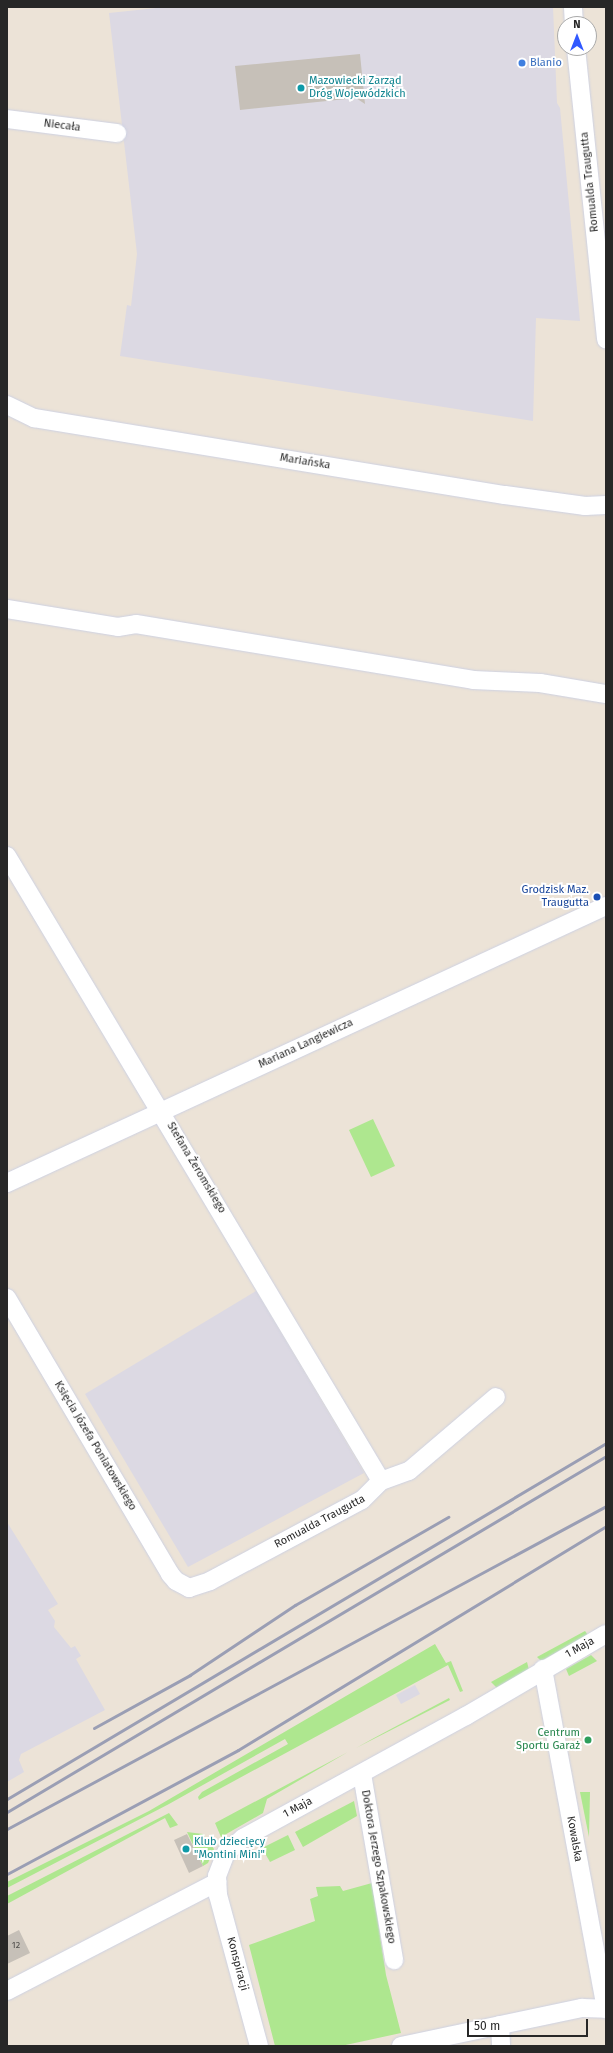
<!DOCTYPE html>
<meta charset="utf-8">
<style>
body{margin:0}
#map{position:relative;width:613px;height:2053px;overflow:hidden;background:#ece3d7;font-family:"Fira Sans",sans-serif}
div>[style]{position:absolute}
.industrial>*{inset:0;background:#dcd9e3}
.green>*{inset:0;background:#aee78f}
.building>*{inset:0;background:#c6c0b8}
.roads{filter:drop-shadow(0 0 1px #cdd1e2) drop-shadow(0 0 1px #cdd1e2)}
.minor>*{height:18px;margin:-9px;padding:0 9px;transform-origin:9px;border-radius:9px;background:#fff}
.rail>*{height:3px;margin:-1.5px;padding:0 1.5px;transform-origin:1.5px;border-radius:1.5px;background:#9a9eb4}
.dots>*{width:11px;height:11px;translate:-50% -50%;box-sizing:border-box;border:2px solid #fff;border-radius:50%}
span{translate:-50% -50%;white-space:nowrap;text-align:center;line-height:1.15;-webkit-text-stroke:4px #fff;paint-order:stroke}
.number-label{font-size:9px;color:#4f4d4b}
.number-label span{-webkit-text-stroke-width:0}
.shop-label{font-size:11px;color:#366cbe}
.left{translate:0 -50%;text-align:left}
.culture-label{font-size:11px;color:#0d838f}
.street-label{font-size:11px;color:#272727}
.transit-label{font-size:11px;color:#164399}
.right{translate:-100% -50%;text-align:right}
.leisure-label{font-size:11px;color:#27864d}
.frame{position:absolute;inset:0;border:8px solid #272727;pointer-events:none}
.north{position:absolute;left:557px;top:16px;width:40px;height:40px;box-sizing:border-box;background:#fff;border:1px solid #a9a9a9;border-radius:50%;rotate:0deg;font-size:11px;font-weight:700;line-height:16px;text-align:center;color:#272727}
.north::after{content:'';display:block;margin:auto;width:14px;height:18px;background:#3159ff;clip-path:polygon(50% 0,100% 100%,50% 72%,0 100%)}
.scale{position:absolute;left:467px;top:2019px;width:121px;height:18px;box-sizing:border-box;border:2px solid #272727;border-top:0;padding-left:5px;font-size:12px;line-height:14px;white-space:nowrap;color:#272727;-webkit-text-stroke:3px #fff;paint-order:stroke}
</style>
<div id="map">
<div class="industrial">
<i style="clip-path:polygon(166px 7px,553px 7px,557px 103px,560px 108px,580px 321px,536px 318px,533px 421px,120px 356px,127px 305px,131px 306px,137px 254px,109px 13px)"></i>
<i style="clip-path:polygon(256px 1291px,364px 1473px,188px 1567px,85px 1394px)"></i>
<i style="clip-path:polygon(7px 1522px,58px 1604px,48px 1610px,55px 1621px,54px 1627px,71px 1648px,75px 1646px,81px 1656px,76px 1659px,105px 1710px,21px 1754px,19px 1760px,24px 1772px,7px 1782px)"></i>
<i style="clip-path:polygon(415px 1685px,420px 1694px,401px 1704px,396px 1695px)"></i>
</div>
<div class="green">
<i style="clip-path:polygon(373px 1119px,395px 1166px,371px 1177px,349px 1130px)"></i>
<i style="clip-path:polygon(585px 1631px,588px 1635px,541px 1661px,537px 1657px)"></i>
<i style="clip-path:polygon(435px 1644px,446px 1663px,451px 1661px,463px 1691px,460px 1692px,448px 1665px,199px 1800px,198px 1797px,202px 1792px,288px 1744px,285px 1739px,169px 1804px,7px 1888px,7px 1882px,149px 1811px)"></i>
<i style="clip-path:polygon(591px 1655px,597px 1661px,569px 1676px,566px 1669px)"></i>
<i style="clip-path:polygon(527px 1662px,529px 1670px,497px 1688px,491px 1682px)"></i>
<i style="clip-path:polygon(449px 1698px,450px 1700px,356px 1748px,374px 1738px)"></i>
<i style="clip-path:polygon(348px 1752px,267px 1799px,263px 1813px,221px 1837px,215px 1823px)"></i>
<i style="clip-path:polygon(580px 1792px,590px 1792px,589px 1837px)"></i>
<i style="clip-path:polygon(354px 1801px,357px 1816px,303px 1847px,295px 1832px)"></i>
<i style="clip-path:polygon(169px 1813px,178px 1825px,170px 1828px,165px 1818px,7px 1904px,7px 1896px)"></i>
<i style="clip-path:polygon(187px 1832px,203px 1834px,214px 1849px,208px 1863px,203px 1866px)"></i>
<i style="clip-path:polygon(288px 1835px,295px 1850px,270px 1862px,262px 1848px)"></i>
<i style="clip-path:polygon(372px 1883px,386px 1975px,401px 2033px,341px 2046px,275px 2046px,249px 1945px,315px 1921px,310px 1899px,318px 1896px,316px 1887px,340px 1886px,343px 1891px)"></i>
</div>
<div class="building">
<i style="clip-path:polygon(360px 54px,365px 104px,356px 98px,240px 110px,235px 66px)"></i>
<i style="clip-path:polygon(187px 1834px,203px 1866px,189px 1873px,174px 1840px)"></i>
<i style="clip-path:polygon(19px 1930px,30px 1953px,7px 1964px,7px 1936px)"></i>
</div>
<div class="roads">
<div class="minor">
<i style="left:573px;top:7px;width:17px;rotate:87deg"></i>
<i style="left:576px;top:48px;width:293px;rotate:84.1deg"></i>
<i style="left:7px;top:119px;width:111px;rotate:7.3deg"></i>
<i style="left:7px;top:405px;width:30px;rotate:26deg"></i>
<i style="left:34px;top:418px;width:477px;rotate:9.3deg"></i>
<i style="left:505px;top:495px;width:81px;rotate:7.8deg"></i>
<i style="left:585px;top:506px;width:21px;rotate:-3deg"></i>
<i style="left:7px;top:609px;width:112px;rotate:9.2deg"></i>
<i style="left:118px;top:627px;width:18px;rotate:-9deg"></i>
<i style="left:136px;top:624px;width:342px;rotate:9.4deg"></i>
<i style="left:473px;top:680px;width:67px;rotate:2.6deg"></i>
<i style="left:540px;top:683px;width:67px;rotate:9.5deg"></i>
<i style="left:7px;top:856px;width:728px;rotate:59.1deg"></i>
<i style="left:7px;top:1183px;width:660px;rotate:-24.82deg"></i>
<i style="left:7px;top:1298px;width:321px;rotate:59.4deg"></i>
<i style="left:170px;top:1574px;width:9px;rotate:49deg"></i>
<i style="left:176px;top:1581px;width:15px;rotate:28deg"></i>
<i style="left:189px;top:1588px;width:22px;rotate:-18deg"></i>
<i style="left:210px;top:1581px;width:172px;rotate:-28.1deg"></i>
<i style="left:362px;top:1500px;width:27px;rotate:-45deg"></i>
<i style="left:381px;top:1481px;width:30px;rotate:-20deg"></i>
<i style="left:409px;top:1471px;width:114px;rotate:-40.4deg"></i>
<i style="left:543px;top:1669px;width:346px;rotate:79.5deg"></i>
<i style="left:362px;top:1774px;width:189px;rotate:80.2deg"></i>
<i style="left:7px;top:1991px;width:237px;rotate:-27.4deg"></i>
<i style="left:500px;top:2025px;width:21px;rotate:87deg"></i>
<i style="left:259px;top:2046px;width:156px;rotate:-105.2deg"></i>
<i style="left:218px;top:1895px;width:19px;rotate:-93deg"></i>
<i style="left:217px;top:1876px;width:25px;rotate:-69deg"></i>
<i style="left:226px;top:1853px;width:23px;rotate:-41deg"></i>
<i style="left:243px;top:1838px;width:254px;rotate:-28.7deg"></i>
<i style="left:466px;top:1716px;width:162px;rotate:-30.4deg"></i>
<i style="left:401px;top:2046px;width:185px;rotate:-11.9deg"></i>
<i style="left:582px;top:2008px;width:24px;rotate:2deg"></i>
</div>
</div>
<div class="rail">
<i style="left:94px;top:1728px;width:110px;rotate:-28.9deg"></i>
<i style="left:190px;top:1675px;width:126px;rotate:-33.7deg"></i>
<i style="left:295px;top:1605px;width:177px;rotate:-29.9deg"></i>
<i style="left:7px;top:1799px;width:697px;rotate:-30.72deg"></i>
<i style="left:7px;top:1812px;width:697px;rotate:-30.72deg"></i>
<i style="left:7px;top:1829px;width:681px;rotate:-28.33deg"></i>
<i style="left:7px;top:1874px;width:262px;rotate:-28.2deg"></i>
<i style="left:238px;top:1750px;width:431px;rotate:-31.3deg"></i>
</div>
<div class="dots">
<i style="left:522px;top:63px;background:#3f7fe0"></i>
<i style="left:301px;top:88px;background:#0f9aa8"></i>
<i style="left:597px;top:897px;background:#1a4fb4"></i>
<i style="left:588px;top:1740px;background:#2e9e5b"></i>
<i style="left:186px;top:1849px;background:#0f9aa8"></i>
</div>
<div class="number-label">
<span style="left:16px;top:1945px">12</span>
</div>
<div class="shop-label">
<span class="left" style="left:530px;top:63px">Blanio</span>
</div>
<div class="culture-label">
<span class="left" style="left:309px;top:88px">Mazowiecki Zarząd<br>Dróg Wojewódzkich</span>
<span class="left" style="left:194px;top:1849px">Klub dziecięcy<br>"Montini Mini"</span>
</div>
<div class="street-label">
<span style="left:62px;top:126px;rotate:7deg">Niecała</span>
<span style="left:590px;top:182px;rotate:-96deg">Romualda Traugutta</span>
<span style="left:305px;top:462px;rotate:9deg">Mariańska</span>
<span style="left:306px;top:1044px;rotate:-25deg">Mariana Langiewicza</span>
<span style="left:196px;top:1168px;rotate:59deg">Stefana Żeromskiego</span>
<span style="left:95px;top:1446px;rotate:59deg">Księcia Józefa Poniatowskiego</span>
<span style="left:320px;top:1522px;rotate:-28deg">Romualda Traugutta</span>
<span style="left:580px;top:1648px;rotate:-29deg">1 Maja</span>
<span style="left:298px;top:1808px;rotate:-28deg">1 Maja</span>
<span style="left:574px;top:1839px;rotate:80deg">Kowalska</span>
<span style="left:378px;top:1867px;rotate:80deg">Doktora Jerzego Szpakowskiego</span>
<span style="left:237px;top:1964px;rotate:75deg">Konspiracji</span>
</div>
<div class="transit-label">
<span class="right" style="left:589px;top:897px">Grodzisk Maz.<br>Traugutta</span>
</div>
<div class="leisure-label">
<span class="right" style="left:580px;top:1740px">Centrum<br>Sportu Garaż</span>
</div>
<div class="frame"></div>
<div class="north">N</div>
<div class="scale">50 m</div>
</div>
